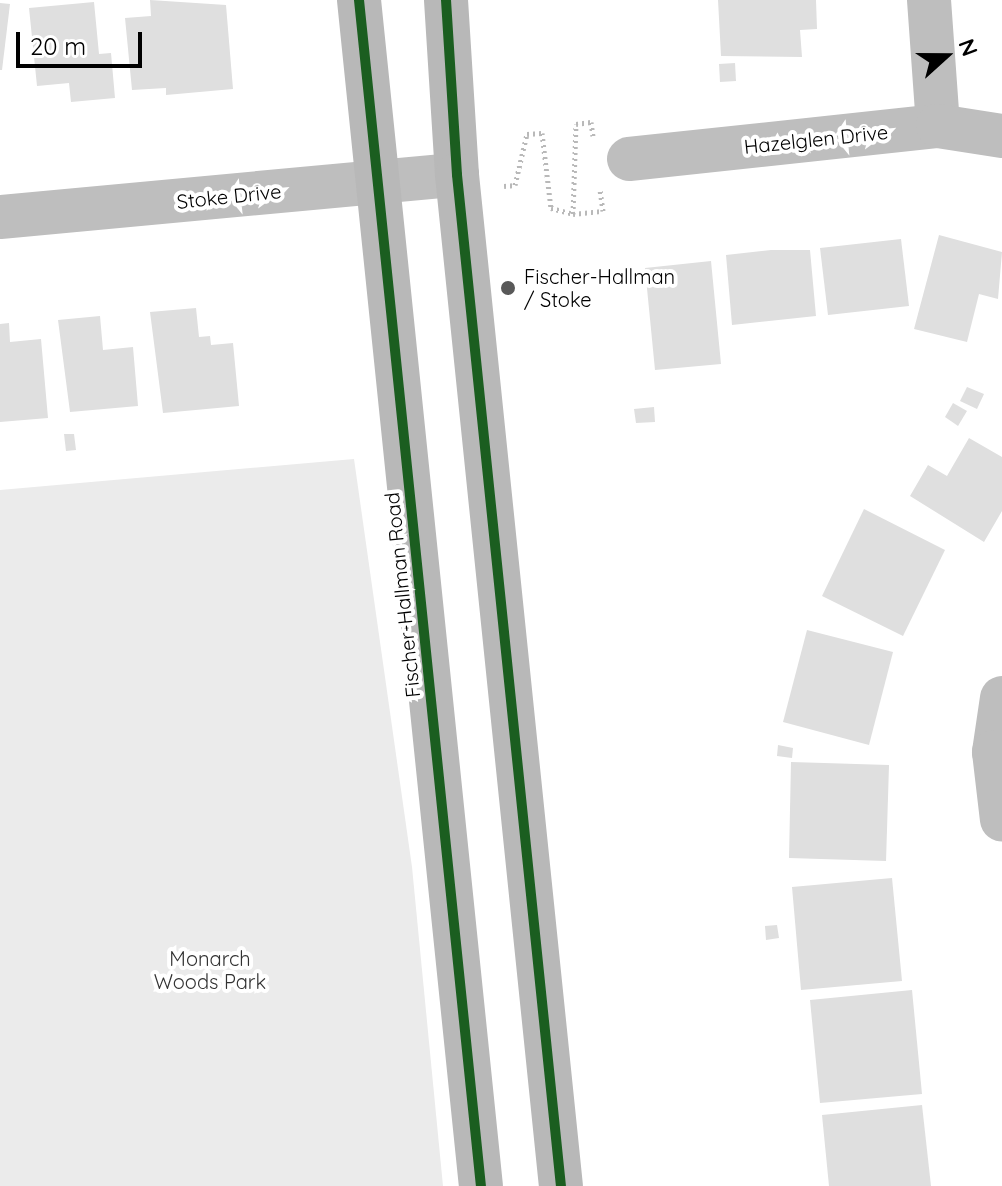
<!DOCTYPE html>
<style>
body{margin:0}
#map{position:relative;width:1002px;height:1186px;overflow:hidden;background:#fff;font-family:Quicksand,sans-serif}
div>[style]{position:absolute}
.green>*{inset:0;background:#ebebeb}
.building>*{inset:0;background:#dfdfdf}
.path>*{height:5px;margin-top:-2.5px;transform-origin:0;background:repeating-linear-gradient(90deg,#b9b9b9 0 2px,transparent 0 6px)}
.minor>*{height:44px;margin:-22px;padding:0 22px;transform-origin:22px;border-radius:22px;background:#bebebe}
.secondary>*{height:44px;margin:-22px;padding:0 22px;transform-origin:22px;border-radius:22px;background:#b8b8b8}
.cycleway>*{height:10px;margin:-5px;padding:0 5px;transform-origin:5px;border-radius:5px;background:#1b5e20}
.dots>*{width:22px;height:22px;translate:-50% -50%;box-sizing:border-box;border:4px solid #fff;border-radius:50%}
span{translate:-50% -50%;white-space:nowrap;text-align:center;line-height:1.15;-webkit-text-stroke:8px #fff;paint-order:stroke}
.street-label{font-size:20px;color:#000}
.poi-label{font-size:20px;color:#000}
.left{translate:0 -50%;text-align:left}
.park-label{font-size:20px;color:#323232}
.north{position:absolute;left:906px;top:16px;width:80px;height:80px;-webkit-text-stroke:6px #fff;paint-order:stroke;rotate:69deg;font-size:22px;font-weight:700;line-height:32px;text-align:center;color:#000}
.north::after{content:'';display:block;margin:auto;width:28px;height:36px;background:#000;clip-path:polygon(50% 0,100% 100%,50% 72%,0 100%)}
.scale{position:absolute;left:16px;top:32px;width:126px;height:36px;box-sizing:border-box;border:4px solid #000;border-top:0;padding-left:10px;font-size:24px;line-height:28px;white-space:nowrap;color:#000;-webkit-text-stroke:6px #fff;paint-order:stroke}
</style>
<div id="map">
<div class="green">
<i style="clip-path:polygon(354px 459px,412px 867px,443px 1186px,0 1186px,0 490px)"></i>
</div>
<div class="building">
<i style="clip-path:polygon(150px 0,226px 5px,233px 89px,166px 95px,166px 88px,132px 90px,125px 18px,151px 16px)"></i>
<i style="clip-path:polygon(718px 0,816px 0,817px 29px,800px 30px,802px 57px,721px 56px)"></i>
<i style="clip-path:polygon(94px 2px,99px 54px,111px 53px,115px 98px,71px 102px,69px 83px,37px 86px,29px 8px)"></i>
<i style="clip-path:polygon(0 3px,10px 4px,2px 70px,0 70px)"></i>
<i style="clip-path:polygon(735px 63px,736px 81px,720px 82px,719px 64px)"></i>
<i style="clip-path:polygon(939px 235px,1002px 252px,998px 299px,979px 294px,967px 342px,914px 329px)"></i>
<i style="clip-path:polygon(901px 239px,909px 306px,828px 315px,820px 248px)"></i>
<i style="clip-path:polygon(771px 250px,810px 250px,816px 316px,732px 325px,726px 255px)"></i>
<i style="clip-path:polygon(711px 261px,721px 364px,655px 370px,645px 268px)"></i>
<i style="clip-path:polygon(196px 308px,199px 337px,210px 336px,211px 345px,233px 343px,239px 406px,163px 413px,150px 312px)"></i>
<i style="clip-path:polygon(100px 316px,103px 350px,133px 347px,138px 406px,70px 412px,58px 320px)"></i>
<i style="clip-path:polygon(9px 323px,10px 342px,41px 339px,48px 418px,0 422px,0 324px)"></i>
<i style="clip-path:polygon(967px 387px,984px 394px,977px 409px,960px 401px)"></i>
<i style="clip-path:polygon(953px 403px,967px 411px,958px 426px,945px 417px)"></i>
<i style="clip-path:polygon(654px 407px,655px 422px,636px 423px,634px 409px)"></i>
<i style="clip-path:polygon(64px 434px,74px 434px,76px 450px,66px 451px)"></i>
<i style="clip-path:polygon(969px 438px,1002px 457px,1002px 511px,984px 542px,910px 496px,928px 465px,947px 476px)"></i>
<i style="clip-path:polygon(864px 509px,945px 550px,903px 636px,822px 596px)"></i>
<i style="clip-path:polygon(807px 630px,893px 652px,869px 745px,783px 722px)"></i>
<i style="clip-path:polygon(778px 745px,793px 748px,792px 758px,777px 756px)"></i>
<i style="clip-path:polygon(791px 762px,889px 765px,886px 861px,789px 858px)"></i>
<i style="clip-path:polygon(892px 878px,902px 981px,801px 990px,792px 887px)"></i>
<i style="clip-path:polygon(777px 925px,779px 938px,766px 940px,765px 926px)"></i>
<i style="clip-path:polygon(912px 990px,922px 1094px,820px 1103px,810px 1000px)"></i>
<i style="clip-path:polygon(922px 1105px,931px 1186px,829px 1186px,822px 1115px)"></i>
</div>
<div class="path">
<i style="left:504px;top:186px;width:11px;rotate:-5deg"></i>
<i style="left:515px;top:185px;width:52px;rotate:-76.8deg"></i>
<i style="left:527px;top:134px;width:15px;rotate:-4deg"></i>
<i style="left:542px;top:133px;width:76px;rotate:83.2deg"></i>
<i style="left:551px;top:208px;width:23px;rotate:15deg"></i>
<i style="left:573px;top:214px;width:30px;rotate:-6deg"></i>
<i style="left:603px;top:211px;width:21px;rotate:-98deg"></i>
<i style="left:573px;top:214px;width:90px;rotate:-88.1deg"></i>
<i style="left:576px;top:124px;width:15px;rotate:-8deg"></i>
<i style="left:591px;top:122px;width:14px;rotate:82deg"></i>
</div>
<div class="minor">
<i style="left:929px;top:0;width:126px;rotate:85.9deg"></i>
<i style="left:629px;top:159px;width:311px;rotate:-6.1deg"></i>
<i style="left:938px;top:126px;width:65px;rotate:8.9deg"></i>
<i style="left:0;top:217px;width:459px;rotate:-5.3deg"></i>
<i style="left:1002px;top:698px;width:55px;rotate:98.4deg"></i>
<i style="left:994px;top:752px;width:68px;rotate:83.3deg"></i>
</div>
<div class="secondary">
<i style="left:359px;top:0;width:1192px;rotate:84.13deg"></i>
<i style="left:446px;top:0;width:175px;rotate:86.4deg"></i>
<i style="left:457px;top:175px;width:1016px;rotate:84.13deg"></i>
</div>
<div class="cycleway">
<i style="left:359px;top:0;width:1192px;rotate:84.13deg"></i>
<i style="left:446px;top:0;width:175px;rotate:86.4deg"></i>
<i style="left:457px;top:175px;width:1016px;rotate:84.13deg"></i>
</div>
<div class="dots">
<i style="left:508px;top:288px;background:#595959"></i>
</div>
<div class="street-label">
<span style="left:816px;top:139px;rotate:-6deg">Hazelglen Drive</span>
<span style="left:229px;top:196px;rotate:-6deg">Stoke Drive</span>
<span style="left:402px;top:595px;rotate:-96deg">Fischer-Hallman Road</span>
</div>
<div class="poi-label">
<span class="left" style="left:524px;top:288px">Fischer-Hallman<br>/ Stoke</span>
</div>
<div class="park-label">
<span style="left:210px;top:970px">Monarch<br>Woods Park</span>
</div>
<div class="north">N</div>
<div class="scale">20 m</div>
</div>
